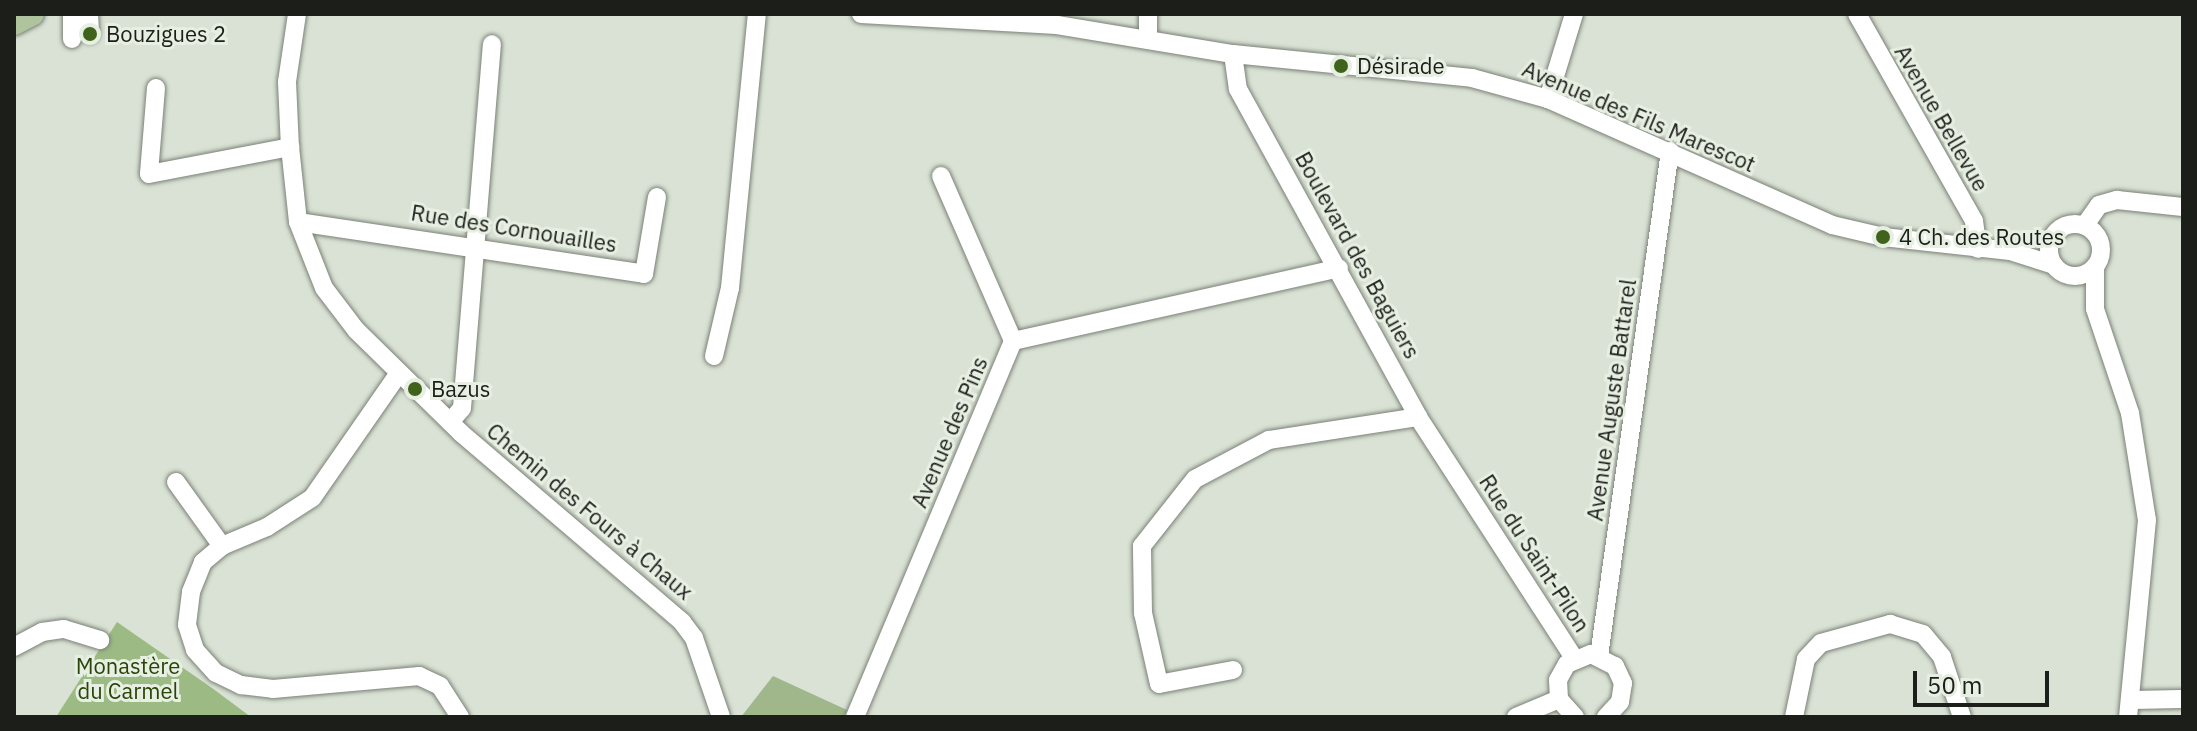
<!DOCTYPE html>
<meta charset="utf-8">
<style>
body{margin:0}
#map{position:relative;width:2197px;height:731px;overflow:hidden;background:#dae2d5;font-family:"IBM Plex Sans",sans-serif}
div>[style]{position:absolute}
.green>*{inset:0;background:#9fb78b}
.forest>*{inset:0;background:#9cbb84}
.roads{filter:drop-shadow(0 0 2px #7a8176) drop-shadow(0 0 2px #7a8176)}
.minor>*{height:18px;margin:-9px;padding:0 9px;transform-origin:9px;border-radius:9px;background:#fff}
.minor>.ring{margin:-9px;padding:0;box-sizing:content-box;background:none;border:18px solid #fff;border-radius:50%}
.major>*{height:24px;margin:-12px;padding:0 12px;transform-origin:12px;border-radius:12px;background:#afc49c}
.dots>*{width:22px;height:22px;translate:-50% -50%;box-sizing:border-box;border:4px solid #e7efe2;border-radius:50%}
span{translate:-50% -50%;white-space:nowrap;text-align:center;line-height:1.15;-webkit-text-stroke:6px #e7efe2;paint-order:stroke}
.poi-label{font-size:22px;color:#1c1e1a}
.left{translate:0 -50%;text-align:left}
.street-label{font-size:22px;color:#1c1e1a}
.park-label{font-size:22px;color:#2a450a}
.frame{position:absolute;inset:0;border:16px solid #1c1e1a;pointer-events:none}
.scale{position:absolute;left:1913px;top:671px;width:136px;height:36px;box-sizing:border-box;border:4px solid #1c1e1a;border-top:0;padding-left:10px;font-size:24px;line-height:28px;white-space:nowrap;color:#1c1e1a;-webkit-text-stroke:6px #e7efe2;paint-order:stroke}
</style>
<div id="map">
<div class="green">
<i style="clip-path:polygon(773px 676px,847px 710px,844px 717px,741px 717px)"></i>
</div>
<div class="forest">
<i style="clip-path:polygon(117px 622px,212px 688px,251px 717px,56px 717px)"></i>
</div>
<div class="roads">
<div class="minor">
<i style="left:72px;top:14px;width:25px;rotate:90deg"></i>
<i style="left:89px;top:14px;width:20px;rotate:87deg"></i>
<i style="left:297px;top:14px;width:69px;rotate:98.4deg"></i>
<i style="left:287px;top:82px;width:65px;rotate:87.4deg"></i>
<i style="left:290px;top:147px;width:75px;rotate:83.9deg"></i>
<i style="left:298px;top:222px;width:71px;rotate:68.5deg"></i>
<i style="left:324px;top:288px;width:53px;rotate:52.7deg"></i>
<i style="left:356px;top:330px;width:147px;rotate:44.4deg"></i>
<i style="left:461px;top:433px;width:291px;rotate:40.5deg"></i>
<i style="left:682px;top:622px;width:20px;rotate:53deg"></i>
<i style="left:694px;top:638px;width:83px;rotate:71.1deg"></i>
<i style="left:861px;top:14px;width:196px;rotate:3.2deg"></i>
<i style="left:1057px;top:25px;width:178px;rotate:9.4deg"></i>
<i style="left:1233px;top:54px;width:240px;rotate:5.7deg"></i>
<i style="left:1472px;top:78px;width:79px;rotate:15.4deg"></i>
<i style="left:1548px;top:99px;width:311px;rotate:23.9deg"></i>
<i style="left:1832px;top:225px;width:52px;rotate:13.2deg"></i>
<i style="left:1883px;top:237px;width:128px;rotate:6.3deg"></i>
<i style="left:2010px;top:251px;width:46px;rotate:17.7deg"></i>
<i style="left:1857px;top:14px;width:238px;rotate:60.5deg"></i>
<i style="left:1974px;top:221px;width:28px;rotate:82deg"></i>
<i style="left:1148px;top:38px;width:24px;rotate:-90deg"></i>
<i style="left:1233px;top:54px;width:35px;rotate:82deg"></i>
<i style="left:1238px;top:89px;width:374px;rotate:61.2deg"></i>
<i style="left:1418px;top:417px;width:287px;rotate:57.1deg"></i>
<i style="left:156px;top:88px;width:86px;rotate:94.7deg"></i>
<i style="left:149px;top:174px;width:144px;rotate:-10.8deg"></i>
<i style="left:1548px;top:99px;width:89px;rotate:-73deg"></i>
<i style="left:941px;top:176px;width:180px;rotate:66.4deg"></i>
<i style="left:298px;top:222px;width:350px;rotate:8.5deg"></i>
<i style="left:644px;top:274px;width:78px;rotate:-80.4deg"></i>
<i class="ring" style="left:2049px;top:224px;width:34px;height:34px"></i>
<i style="left:2085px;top:225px;width:24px;rotate:-55deg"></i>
<i style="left:2099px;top:205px;width:19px;rotate:-16deg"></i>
<i style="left:2117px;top:200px;width:66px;rotate:6.1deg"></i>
<i style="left:2095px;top:267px;width:42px;rotate:90deg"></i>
<i style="left:2095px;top:309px;width:110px;rotate:71.4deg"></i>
<i style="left:2130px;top:413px;width:108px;rotate:81deg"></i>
<i style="left:2147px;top:520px;width:198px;rotate:95.5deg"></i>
<i style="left:1013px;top:341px;width:334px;rotate:-12.6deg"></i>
<i style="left:714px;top:356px;width:70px;rotate:-76.8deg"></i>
<i style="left:730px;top:288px;width:275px;rotate:-84.4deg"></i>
<i style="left:399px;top:373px;width:152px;rotate:124.8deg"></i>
<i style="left:312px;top:498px;width:54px;rotate:147.2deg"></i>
<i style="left:267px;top:527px;width:49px;rotate:157.1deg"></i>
<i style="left:222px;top:546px;width:25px;rotate:140deg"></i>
<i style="left:203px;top:562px;width:32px;rotate:112deg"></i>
<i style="left:191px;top:592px;width:33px;rotate:97deg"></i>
<i style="left:187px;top:625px;width:26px;rotate:72deg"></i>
<i style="left:195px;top:650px;width:31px;rotate:48deg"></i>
<i style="left:216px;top:673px;width:28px;rotate:26deg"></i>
<i style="left:241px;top:685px;width:32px;rotate:7deg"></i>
<i style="left:273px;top:689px;width:147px;rotate:-5.1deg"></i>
<i style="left:419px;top:676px;width:23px;rotate:25deg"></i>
<i style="left:440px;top:686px;width:37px;rotate:57deg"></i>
<i style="left:450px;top:422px;width:18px;rotate:-49deg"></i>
<i style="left:462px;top:408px;width:365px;rotate:-85.3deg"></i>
<i style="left:176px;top:482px;width:79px;rotate:54.3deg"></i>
<i style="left:14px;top:647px;width:32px;rotate:-28deg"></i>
<i style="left:42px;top:632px;width:22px;rotate:-8deg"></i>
<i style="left:64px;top:629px;width:38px;rotate:17deg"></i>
<i style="left:1599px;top:656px;width:510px;rotate:-82deg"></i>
<i style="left:1233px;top:670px;width:75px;rotate:169.3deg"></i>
<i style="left:1159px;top:684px;width:73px;rotate:-102.7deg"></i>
<i style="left:1143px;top:613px;width:67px;rotate:-90.9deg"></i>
<i style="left:1142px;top:546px;width:85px;rotate:-51.7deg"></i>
<i style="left:1195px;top:479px;width:84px;rotate:-27.8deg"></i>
<i style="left:1269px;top:440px;width:151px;rotate:-8.8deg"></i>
<i style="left:2130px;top:700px;width:53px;rotate:-1.1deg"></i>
<i style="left:855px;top:717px;width:408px;rotate:-67.2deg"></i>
<i style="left:1516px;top:717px;width:47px;rotate:-22.7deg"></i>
<i style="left:1575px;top:717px;width:24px;rotate:-132deg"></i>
<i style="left:1559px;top:699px;width:19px;rotate:-93deg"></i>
<i style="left:1558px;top:680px;width:18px;rotate:-61deg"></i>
<i style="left:1567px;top:664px;width:26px;rotate:-23deg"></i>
<i style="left:1591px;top:654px;width:27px;rotate:27deg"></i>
<i style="left:1615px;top:666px;width:19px;rotate:65deg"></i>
<i style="left:1623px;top:683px;width:19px;rotate:99deg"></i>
<i style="left:1620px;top:702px;width:21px;rotate:133deg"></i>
<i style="left:1794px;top:717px;width:59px;rotate:-78.3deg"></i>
<i style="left:1806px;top:659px;width:22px;rotate:-47deg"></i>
<i style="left:1821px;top:643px;width:72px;rotate:-15.4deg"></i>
<i style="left:1890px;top:624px;width:34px;rotate:17deg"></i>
<i style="left:1923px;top:634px;width:30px;rotate:50deg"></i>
<i style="left:1942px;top:657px;width:63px;rotate:71.6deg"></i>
</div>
<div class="major">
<i style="left:14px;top:23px;width:20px;rotate:-27deg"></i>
</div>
</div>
<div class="dots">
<i style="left:90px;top:34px;background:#40631b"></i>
<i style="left:1341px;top:66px;background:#40631b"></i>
<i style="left:1883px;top:237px;background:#40631b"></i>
<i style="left:415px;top:389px;background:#40631b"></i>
</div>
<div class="poi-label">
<span class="left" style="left:106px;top:34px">Bouzigues 2</span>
<span class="left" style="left:1357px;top:66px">Désirade</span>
<span class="left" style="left:1899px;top:237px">4 Ch. des Routes</span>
<span class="left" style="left:431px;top:389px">Bazus</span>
</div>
<div class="street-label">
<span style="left:1639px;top:116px;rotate:23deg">Avenue des Fils Marescot</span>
<span style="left:1942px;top:118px;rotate:60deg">Avenue Bellevue</span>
<span style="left:514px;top:228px;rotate:9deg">Rue des Cornouailles</span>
<span style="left:1358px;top:255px;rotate:61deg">Boulevard des Baguiers</span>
<span style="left:1611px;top:400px;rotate:-82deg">Avenue Auguste Battarel</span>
<span style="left:949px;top:432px;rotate:-67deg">Avenue des Pins</span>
<span style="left:590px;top:511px;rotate:40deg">Chemin des Fours à Chaux</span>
<span style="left:1535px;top:553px;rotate:57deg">Rue du Saint-Pilon</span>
</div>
<div class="park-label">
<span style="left:128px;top:678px">Monastère<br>du Carmel</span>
</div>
<div class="frame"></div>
<div class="scale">50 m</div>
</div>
